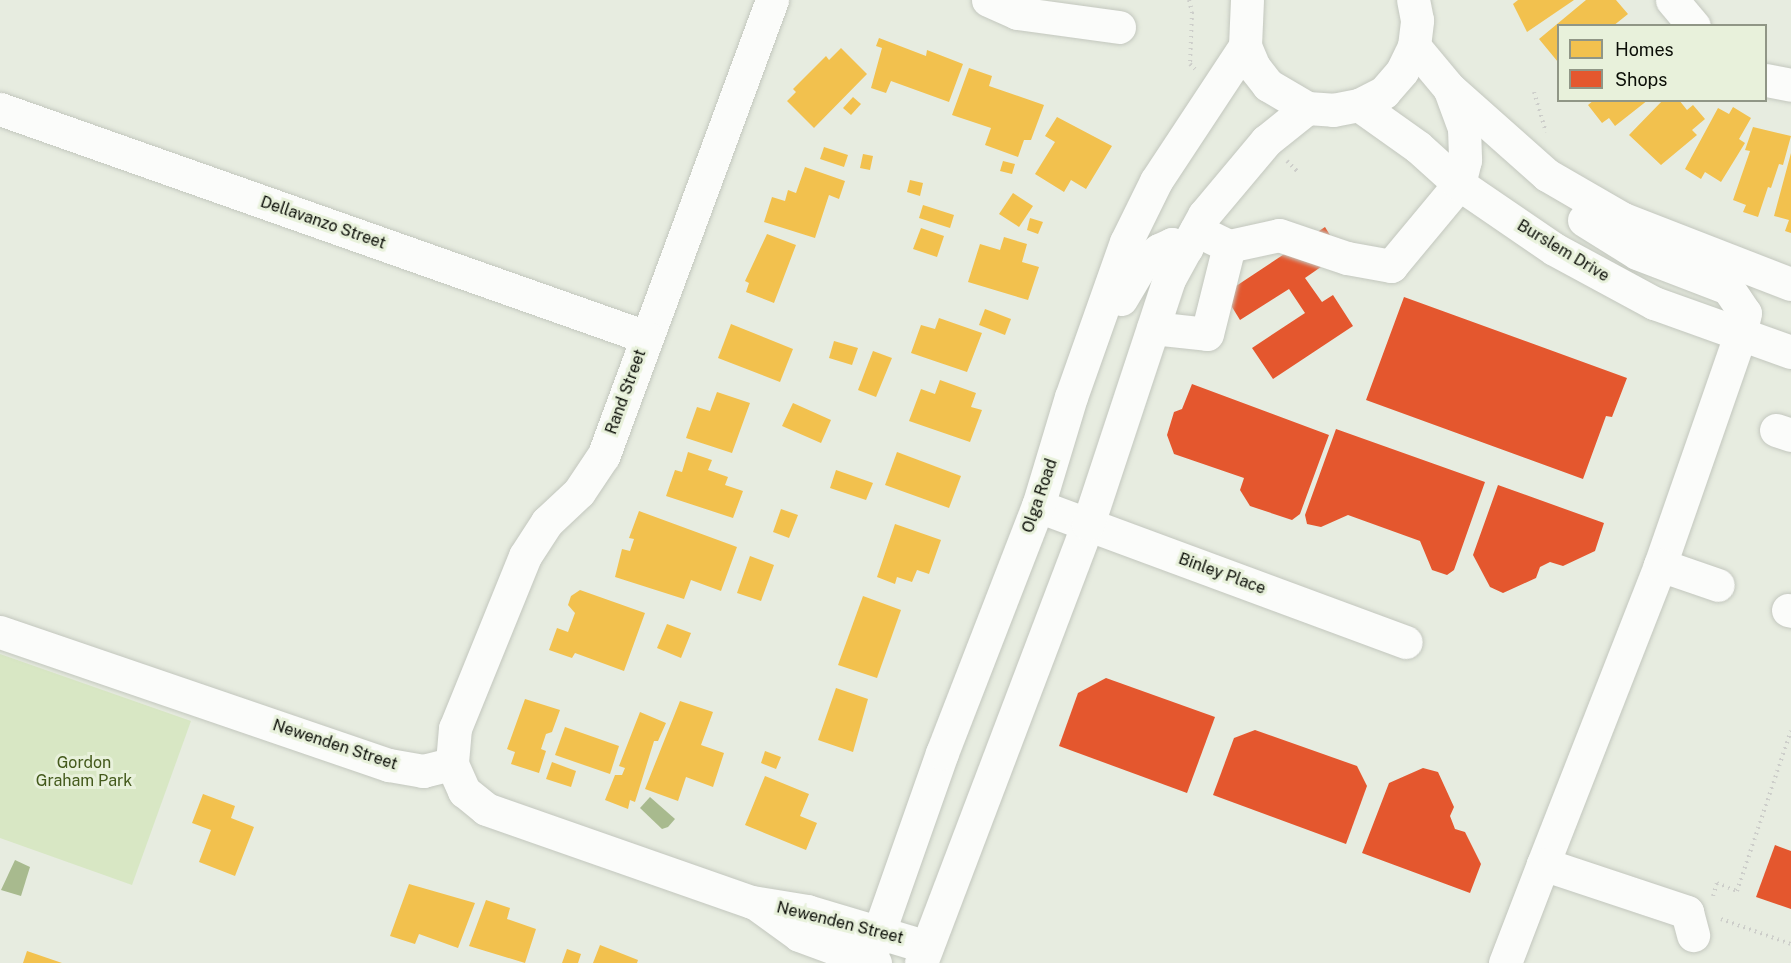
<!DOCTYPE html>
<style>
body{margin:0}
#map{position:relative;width:1791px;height:963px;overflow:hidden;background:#e7ece0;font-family:"Public Sans",sans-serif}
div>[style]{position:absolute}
.green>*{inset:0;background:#d8e7c4}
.water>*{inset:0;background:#a8ba8e}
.homes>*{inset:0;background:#f2c14e}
.shops>*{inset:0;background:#e4572e}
.path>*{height:4px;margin-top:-2px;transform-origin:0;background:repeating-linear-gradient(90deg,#cdceca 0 1.5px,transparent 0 6px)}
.roads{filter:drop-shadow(0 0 2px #c3c7be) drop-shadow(0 0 2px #c3c7be)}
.minor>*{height:33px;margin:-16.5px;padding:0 16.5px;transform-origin:16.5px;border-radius:16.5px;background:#fbfcfa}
.major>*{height:33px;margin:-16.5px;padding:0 16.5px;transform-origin:16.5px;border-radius:16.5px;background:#fbfcfa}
span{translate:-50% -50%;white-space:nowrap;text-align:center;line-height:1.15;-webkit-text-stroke:6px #e8f1db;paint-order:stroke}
.street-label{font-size:16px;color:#0b0e07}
.park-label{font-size:16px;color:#445a1c}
.legend{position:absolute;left:1557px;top:24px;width:210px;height:78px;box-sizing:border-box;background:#e8f1db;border:2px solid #909686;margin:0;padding:8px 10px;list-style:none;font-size:18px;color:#0b0e07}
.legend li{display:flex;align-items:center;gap:12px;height:30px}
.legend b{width:30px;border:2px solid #909686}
</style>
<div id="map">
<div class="green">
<i style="clip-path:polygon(0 654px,191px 721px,132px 885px,0 838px)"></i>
</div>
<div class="water">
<i style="clip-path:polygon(650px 797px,675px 819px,668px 827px,662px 829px,640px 808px)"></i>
<i style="clip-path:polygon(15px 860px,30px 867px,21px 896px,1px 890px)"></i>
</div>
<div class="homes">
<i style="clip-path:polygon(1518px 0,1574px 0,1527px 32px,1513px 4px)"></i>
<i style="clip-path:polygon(1586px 0,1616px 0,1628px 14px,1613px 26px,1558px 26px,1558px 62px,1539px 39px)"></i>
<i style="clip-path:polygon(879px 38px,926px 56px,927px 50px,963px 64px,949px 102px,891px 81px,886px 93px,871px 88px,882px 48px,876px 46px)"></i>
<i style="clip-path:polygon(841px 48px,867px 74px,814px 128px,787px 101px,796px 92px,793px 89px,826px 56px,829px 60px)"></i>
<i style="clip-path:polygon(969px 68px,992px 76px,989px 86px,1044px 105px,1031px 140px,1024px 140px,1018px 157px,985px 145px,991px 128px,952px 115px)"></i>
<i style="clip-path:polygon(853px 97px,861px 104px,851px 115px,843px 108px)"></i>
<i style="clip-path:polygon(1594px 100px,1648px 100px,1615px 126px,1609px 118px,1602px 123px,1588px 105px)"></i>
<i style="clip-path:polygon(1663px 100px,1679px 100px,1687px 110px,1693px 105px,1705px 119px,1692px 130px,1697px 135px,1661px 165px,1629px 135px)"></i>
<i style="clip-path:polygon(1733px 107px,1751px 118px,1739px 139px,1745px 143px,1721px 182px,1705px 172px,1701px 179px,1685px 169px,1718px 108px,1729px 114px)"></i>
<i style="clip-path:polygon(1057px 117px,1112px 146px,1086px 189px,1071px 180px,1064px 192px,1035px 174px,1055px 142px,1045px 136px)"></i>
<i style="clip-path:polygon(1753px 127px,1791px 136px,1783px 165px,1779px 164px,1771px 188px,1768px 187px,1758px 217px,1743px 212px,1746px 205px,1733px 200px,1750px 151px,1745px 150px)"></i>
<i style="clip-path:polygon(824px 147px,848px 155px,844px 167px,820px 159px)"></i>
<i style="clip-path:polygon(1791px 153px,1791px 233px,1785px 231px,1789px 220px,1774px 216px)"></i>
<i style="clip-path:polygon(863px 154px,873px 156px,870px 170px,860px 168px)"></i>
<i style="clip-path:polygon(1003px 161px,1015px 164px,1012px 174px,1000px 171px)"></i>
<i style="clip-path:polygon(805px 167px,845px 181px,839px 199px,829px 195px,815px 238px,764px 222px,772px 197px,785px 201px,788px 190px,796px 193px)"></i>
<i style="clip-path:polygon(910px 180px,923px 183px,920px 196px,907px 192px)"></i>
<i style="clip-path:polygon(1013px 193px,1033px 206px,1019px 227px,999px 214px)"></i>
<i style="clip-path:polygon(923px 205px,954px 215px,950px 228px,919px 218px)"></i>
<i style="clip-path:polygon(1030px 218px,1043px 222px,1038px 234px,1027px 230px)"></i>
<i style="clip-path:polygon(921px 228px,944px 236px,937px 257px,913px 249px)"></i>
<i style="clip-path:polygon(767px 234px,796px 245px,774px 303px,746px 292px,749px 283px,745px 281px)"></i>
<i style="clip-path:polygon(1004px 237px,1027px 244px,1022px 262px,1039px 267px,1028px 300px,968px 282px,980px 244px,1000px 250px)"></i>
<i style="clip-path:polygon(985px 309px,1011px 319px,1005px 335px,979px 325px)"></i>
<i style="clip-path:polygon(939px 318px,982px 333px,967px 372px,911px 353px,921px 325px,935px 329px)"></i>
<i style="clip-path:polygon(731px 324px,793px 349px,780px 382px,718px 358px)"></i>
<i style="clip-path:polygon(834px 341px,858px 348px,852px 365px,829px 358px)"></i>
<i style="clip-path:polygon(873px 351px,892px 358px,876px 397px,858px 390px)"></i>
<i style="clip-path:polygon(940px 380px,976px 393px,971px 407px,982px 410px,970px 442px,909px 421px,921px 389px,935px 394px)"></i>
<i style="clip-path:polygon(717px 392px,750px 403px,732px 453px,686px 438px,697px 407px,710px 411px)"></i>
<i style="clip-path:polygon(793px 403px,831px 420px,821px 443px,782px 426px)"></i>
<i style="clip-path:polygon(688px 452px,712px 460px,708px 470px,728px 477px,725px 485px,743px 491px,733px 518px,666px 496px,675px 470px,682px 472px)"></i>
<i style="clip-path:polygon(897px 452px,961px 476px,949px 508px,885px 485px)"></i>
<i style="clip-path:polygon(836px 470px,873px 483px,866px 500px,830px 488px)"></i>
<i style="clip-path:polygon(781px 509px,798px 515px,789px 538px,773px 532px)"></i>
<i style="clip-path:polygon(639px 511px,737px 547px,721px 591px,691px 580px,684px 599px,615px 577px,622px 549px,630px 551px,634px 539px,629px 538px)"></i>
<i style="clip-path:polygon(895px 524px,941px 540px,929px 574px,917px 570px,912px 582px,897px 577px,895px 584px,877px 577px)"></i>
<i style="clip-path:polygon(750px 556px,774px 565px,761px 601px,737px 593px)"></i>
<i style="clip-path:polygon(580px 590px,645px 613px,624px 671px,575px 653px,572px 658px,549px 650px,557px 628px,568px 632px,575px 613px,568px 605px,571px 596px)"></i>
<i style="clip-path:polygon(863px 596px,901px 610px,877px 678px,838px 665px)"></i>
<i style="clip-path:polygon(667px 624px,691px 633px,681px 658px,657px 648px)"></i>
<i style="clip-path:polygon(836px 688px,868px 699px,853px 752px,818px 740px)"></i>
<i style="clip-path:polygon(525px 699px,560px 710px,552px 732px,546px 734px,541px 749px,546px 751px,539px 773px,511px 764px,515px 752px,507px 749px)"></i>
<i style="clip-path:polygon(680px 701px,713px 712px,701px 745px,724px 753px,713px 787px,686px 777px,678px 801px,645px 789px)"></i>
<i style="clip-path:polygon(640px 712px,666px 723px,658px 741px,654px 741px,635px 802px,630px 800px,628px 809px,605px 800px,615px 775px,622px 775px,625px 768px,619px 766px)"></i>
<i style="clip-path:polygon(565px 727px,619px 746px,610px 774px,555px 755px)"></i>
<i style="clip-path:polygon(765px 751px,781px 757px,776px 769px,761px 763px)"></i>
<i style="clip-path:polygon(552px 762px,576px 771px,571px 787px,546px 779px)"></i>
<i style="clip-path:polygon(765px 776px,809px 794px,800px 816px,817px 823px,806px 850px,745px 825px)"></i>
<i style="clip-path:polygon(203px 794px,235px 806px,231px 818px,254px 827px,235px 876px,199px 862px,211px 830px,192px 823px)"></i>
<i style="clip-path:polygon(409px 884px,475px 903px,458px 948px,419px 934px,415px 944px,390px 936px)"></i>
<i style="clip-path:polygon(486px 900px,510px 908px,507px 919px,536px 929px,525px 963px,469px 946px)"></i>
<i style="clip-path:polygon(600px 945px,638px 960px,637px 963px,593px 963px)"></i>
<i style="clip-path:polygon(567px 949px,581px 954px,578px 963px,562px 963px)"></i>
<i style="clip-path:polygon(27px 951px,62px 963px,23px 963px)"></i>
</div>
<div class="shops">
<i style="clip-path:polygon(1325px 227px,1341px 253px,1305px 278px,1322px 302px,1333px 295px,1353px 326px,1273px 379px,1252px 348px,1305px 313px,1289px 289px,1240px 320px,1224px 294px)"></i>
<i style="clip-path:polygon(1404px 297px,1627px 378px,1612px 417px,1606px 416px,1583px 479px,1366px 400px)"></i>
<i style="clip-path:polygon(1192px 384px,1329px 435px,1300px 514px,1292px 520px,1250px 506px,1240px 490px,1244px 478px,1174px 454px,1167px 435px,1174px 412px,1182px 409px)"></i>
<i style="clip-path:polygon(1336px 429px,1485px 482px,1454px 570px,1447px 575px,1432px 570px,1420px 541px,1348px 515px,1321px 527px,1307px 524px,1305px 515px)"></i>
<i style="clip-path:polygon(1498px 485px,1604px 523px,1595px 551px,1563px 566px,1550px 562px,1540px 567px,1536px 578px,1503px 593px,1490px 587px,1473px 555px)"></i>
<i style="clip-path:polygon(1106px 678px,1215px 717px,1187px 793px,1059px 746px,1078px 693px)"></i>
<i style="clip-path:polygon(1255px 730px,1357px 766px,1367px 786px,1346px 844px,1213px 795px,1234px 738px)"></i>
<i style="clip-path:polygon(1423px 768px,1438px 772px,1454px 807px,1450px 816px,1455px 829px,1465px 832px,1481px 864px,1470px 893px,1362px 853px,1389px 783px)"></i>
<i style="clip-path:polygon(1775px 845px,1791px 851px,1791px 909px,1756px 897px)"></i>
</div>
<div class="path">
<i style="left:1189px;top:0;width:12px;rotate:76deg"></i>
<i style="left:1192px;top:12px;width:52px;rotate:92.2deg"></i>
<i style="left:1190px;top:64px;width:7px;rotate:45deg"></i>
<i style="left:1534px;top:92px;width:42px;rotate:73.3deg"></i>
<i style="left:1287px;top:161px;width:17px;rotate:45deg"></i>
<i style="left:1713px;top:896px;width:14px;rotate:-73deg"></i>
<i style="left:1717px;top:883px;width:22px;rotate:22deg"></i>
<i style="left:1737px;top:891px;width:169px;rotate:-71.4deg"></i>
<i style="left:1721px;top:919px;width:74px;rotate:19.7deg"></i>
</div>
<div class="roads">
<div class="minor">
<i style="left:772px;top:0;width:486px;rotate:110.3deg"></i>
<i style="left:603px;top:456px;width:43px;rotate:123.7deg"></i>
<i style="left:579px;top:492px;width:44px;rotate:136.8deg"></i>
<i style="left:547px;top:522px;width:40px;rotate:122.9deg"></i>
<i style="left:525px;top:556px;width:186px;rotate:112.1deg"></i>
<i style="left:455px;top:728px;width:36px;rotate:95deg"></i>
<i style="left:452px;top:764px;width:30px;rotate:66deg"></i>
<i style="left:464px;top:791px;width:28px;rotate:39deg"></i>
<i style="left:486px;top:809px;width:282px;rotate:19.3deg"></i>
<i style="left:752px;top:902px;width:56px;rotate:9.3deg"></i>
<i style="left:807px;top:911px;width:125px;rotate:16.7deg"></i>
<i style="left:988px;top:0;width:32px;rotate:24deg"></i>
<i style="left:1017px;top:13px;width:103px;rotate:7.8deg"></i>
<i style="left:1672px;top:0;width:34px;rotate:50deg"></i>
<i style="left:1766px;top:80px;width:25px;rotate:11deg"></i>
<i style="left:0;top:109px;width:685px;rotate:19.44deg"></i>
<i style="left:1196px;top:230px;width:37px;rotate:26deg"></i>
<i style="left:1229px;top:246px;width:51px;rotate:-12.4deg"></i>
<i style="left:1279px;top:235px;width:72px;rotate:18.7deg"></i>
<i style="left:1347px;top:258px;width:45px;rotate:10.3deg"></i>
<i style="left:1391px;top:266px;width:107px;rotate:-50.3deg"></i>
<i style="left:1153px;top:328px;width:54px;rotate:6.3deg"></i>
<i style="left:1207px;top:334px;width:91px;rotate:-76deg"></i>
<i style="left:1776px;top:430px;width:16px;rotate:18deg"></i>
<i style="left:1038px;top:506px;width:392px;rotate:20.3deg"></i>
<i style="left:1660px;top:565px;width:244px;rotate:-70.8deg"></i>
<i style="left:1788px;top:610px;width:3px;rotate:18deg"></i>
<i style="left:0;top:632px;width:411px;rotate:18.9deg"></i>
<i style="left:389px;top:765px;width:35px;rotate:10deg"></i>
<i style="left:423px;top:771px;width:30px;rotate:-14deg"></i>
<i style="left:1543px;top:864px;width:321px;rotate:-68.6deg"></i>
<i style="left:1660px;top:565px;width:61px;rotate:19deg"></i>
<i style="left:759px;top:906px;width:49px;rotate:35.9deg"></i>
<i style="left:799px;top:935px;width:81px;rotate:20.2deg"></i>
<i style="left:1505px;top:963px;width:106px;rotate:-69deg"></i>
<i style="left:1543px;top:864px;width:152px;rotate:18.4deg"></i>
<i style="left:1687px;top:912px;width:24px;rotate:75deg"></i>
</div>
<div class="major">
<i style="left:1247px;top:0;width:46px;rotate:92.5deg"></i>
<i style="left:1245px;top:46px;width:23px;rotate:67deg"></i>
<i style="left:1254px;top:67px;width:23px;rotate:52deg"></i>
<i style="left:1268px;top:85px;width:45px;rotate:30.5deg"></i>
<i style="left:1307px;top:108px;width:26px;rotate:4deg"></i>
<i style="left:1333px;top:110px;width:26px;rotate:-11deg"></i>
<i style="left:1359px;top:105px;width:28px;rotate:-27deg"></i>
<i style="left:1384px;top:92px;width:28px;rotate:-49deg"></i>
<i style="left:1402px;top:71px;width:28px;rotate:-64deg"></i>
<i style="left:1414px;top:46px;width:26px;rotate:-83deg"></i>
<i style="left:1417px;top:20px;width:20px;rotate:-101deg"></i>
<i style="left:1414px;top:46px;width:55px;rotate:50.2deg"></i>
<i style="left:1449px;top:88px;width:131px;rotate:41.6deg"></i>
<i style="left:1547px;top:175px;width:88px;rotate:30.1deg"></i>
<i style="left:1623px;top:219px;width:180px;rotate:21.2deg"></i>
<i style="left:1450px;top:90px;width:40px;rotate:69.8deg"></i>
<i style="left:1464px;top:128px;width:32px;rotate:88deg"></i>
<i style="left:1465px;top:160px;width:25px;rotate:104deg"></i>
<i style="left:1359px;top:105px;width:72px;rotate:35.4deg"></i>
<i style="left:1418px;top:147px;width:55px;rotate:42.1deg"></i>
<i style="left:1459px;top:184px;width:115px;rotate:34.4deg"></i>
<i style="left:1554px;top:249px;width:114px;rotate:28.4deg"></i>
<i style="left:1654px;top:303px;width:145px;rotate:19.7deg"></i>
<i style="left:1584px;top:220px;width:62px;rotate:31.9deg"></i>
<i style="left:1637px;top:253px;width:97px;rotate:21deg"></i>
<i style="left:1728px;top:288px;width:30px;rotate:56deg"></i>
<i style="left:1745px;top:313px;width:23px;rotate:103deg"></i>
<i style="left:1121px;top:299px;width:43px;rotate:-59.3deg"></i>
<i style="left:1143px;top:262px;width:20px;rotate:-37deg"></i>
<i style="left:1159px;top:250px;width:14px;rotate:-25deg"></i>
<i style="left:1172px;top:244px;width:15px;rotate:16deg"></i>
<i style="left:868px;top:963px;width:223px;rotate:-70.6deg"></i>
<i style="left:942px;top:753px;width:265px;rotate:-68.8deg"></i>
<i style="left:1038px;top:506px;width:114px;rotate:-73.2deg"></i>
<i style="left:1071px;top:397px;width:164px;rotate:-70.5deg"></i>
<i style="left:1126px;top:242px;width:68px;rotate:-63.8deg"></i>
<i style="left:1156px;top:181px;width:162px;rotate:-56.6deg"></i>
<i style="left:921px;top:963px;width:470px;rotate:-69.2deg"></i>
<i style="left:1088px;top:524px;width:258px;rotate:-71.7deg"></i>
<i style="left:1169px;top:279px;width:73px;rotate:-61.3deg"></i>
<i style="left:1204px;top:215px;width:97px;rotate:-50deg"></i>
<i style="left:1266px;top:141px;width:53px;rotate:-38.8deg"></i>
</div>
</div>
<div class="street-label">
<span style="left:323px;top:223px;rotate:19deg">Dellavanzo Street</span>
<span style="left:1563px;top:251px;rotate:31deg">Burslem Drive</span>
<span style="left:626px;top:392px;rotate:-70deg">Rand Street</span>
<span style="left:1040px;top:496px;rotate:-71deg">Olga Road</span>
<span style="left:1222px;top:574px;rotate:20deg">Binley Place</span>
<span style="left:335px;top:745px;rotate:18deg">Newenden Street</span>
<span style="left:840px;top:923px;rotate:14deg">Newenden Street</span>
</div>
<div class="park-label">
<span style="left:84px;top:772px">Gordon<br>Graham Park</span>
</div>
<ul class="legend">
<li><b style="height:16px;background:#f2c14e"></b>Homes</li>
<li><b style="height:16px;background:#e4572e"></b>Shops</li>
</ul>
</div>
